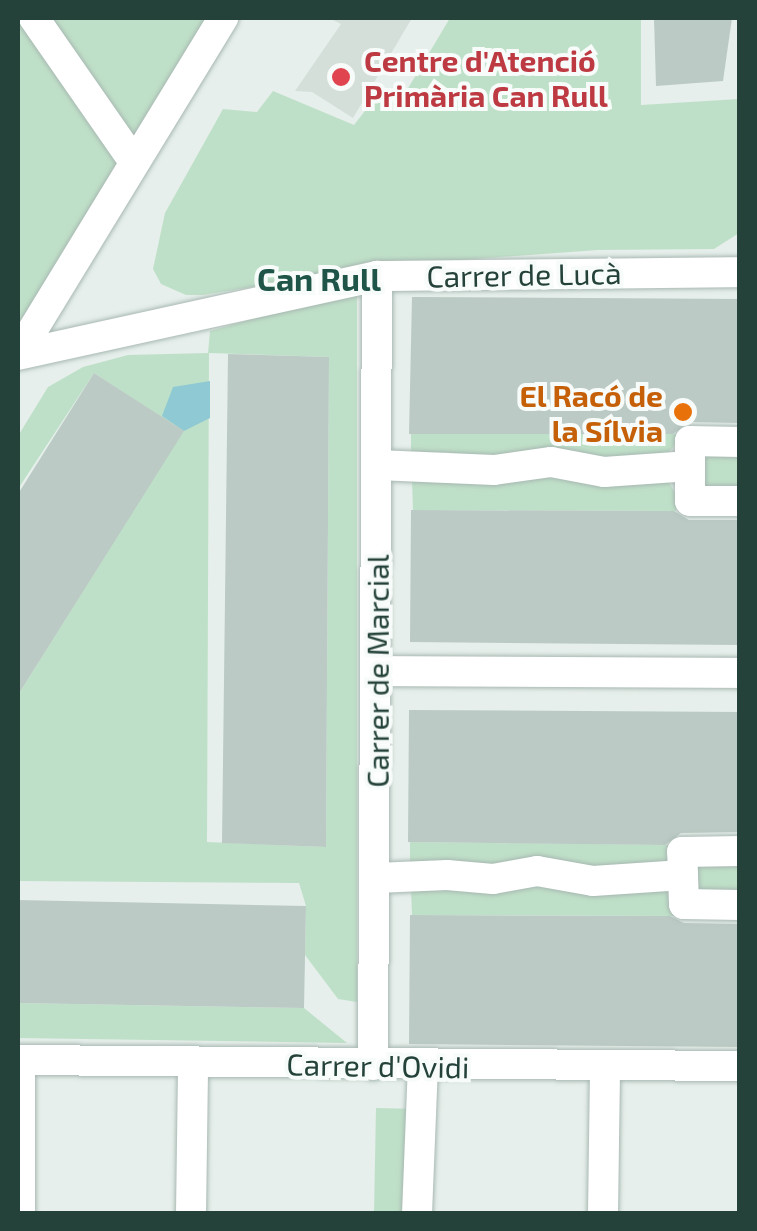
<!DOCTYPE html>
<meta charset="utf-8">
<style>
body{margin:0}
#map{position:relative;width:757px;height:1231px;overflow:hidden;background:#e6efeb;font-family:"Exo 2",sans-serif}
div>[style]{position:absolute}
.built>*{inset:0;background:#d4dfda}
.green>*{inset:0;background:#bfe0c8}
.water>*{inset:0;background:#8ec9d4}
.building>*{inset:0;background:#bbcac4}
.roads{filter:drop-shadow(0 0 2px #a8b8b2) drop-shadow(0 0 2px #a8b8b2)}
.minor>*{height:30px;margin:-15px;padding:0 15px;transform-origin:15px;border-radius:15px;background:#fff}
.dots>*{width:28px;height:28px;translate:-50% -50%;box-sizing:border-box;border:5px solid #f7fbf9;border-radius:50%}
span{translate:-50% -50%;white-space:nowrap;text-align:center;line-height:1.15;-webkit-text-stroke:8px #f7fbf9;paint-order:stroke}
.health-label{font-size:30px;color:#be3a42;font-weight:700}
.left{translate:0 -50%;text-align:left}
.street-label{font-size:30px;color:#24423a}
.food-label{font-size:30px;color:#c56008;font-weight:700}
.right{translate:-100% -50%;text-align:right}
.neighbourhood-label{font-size:32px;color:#1f5548;font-weight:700}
.frame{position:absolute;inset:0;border:20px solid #24423a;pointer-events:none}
</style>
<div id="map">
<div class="built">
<i style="clip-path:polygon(329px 18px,412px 18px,353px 118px,312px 92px,295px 91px,341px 24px)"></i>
</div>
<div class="green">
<i style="clip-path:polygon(18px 18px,223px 18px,18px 354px)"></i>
<i style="clip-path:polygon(450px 18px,641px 18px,641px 105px,739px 99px,739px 233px,714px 249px,598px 250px,377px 266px,203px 295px,186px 295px,161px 284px,153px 269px,165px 213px,223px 109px,257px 112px,273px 91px,354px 125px,372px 102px,393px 102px,407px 90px)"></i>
<i style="clip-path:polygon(evenodd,357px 290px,357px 1002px,338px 999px,305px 955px,306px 906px,299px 883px,18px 881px,18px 695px,183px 431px,94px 373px,18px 489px,18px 436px,48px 387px,83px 367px,128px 355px,208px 353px,210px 331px,357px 290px,209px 353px,329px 357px,326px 847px,207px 842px,209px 353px)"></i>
<i style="clip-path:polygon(411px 434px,677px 434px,677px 443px,668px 453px,651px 457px,471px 459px,447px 452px,411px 454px)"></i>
<i style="clip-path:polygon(739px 446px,739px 493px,697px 492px,696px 448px)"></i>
<i style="clip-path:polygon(521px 475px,668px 480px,676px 495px,676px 511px,413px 510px,412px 480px)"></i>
<i style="clip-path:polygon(410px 842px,674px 845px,674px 854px,665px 864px,638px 869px,410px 864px)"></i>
<i style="clip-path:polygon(696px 855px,739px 855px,739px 898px,696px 898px)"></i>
<i style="clip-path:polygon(504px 885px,666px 889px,677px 916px,412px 915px,411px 889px)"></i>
<i style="clip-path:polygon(18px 1003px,304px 1008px,347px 1043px,18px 1038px)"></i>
<i style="clip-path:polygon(376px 1108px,419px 1109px,417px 1213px,374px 1214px)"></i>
</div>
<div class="water">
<i style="clip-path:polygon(210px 381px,210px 418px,184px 431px,162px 416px,173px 387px)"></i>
</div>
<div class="building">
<i style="clip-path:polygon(654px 18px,732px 18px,723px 81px,656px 86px)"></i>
<i style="clip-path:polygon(412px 297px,740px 299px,740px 423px,689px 422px,673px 434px,409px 434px)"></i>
<i style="clip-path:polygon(228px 354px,329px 357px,326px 847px,222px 843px)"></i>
<i style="clip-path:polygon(94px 373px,184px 431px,18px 695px,18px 494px)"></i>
<i style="clip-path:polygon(411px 510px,674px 511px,689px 520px,740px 520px,740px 645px,410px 642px)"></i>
<i style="clip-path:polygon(409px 710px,740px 712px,740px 832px,681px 833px,665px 845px,408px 842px)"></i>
<i style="clip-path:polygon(18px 900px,306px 906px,304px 1008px,18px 1003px)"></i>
<i style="clip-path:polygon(410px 915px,670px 916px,684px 923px,740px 924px,740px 1047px,409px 1044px)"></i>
</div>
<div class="roads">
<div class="minor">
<i style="left:34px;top:18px;width:175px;rotate:55.2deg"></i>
<i style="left:18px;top:354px;width:394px;rotate:-58.6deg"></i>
<i style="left:18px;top:355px;width:368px;rotate:-12.4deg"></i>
<i style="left:377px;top:276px;width:363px;rotate:-0.6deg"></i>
<i style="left:377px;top:465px;width:117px;rotate:2.4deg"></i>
<i style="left:494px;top:470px;width:58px;rotate:-8deg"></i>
<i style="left:551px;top:462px;width:54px;rotate:10.7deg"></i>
<i style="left:604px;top:472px;width:86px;rotate:-4deg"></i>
<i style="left:690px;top:466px;width:25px;rotate:-90deg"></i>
<i style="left:690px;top:441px;width:50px;rotate:1.1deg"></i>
<i style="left:690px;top:466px;width:35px;rotate:90deg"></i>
<i style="left:690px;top:501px;width:50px"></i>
<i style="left:378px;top:671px;width:362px;rotate:0.3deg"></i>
<i style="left:683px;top:875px;width:29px;rotate:88deg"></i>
<i style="left:684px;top:904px;width:56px;rotate:1deg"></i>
<i style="left:376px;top:878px;width:71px;rotate:-2.4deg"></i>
<i style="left:447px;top:875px;width:46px;rotate:5deg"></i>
<i style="left:493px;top:879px;width:45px;rotate:-10.3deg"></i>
<i style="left:537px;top:871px;width:57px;rotate:10.1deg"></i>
<i style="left:593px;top:881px;width:90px;rotate:-3.8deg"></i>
<i style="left:683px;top:875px;width:23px;rotate:-92deg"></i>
<i style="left:682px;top:852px;width:58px;rotate:-1deg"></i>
<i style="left:18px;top:1060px;width:722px;rotate:0.48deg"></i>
<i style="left:373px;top:1065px;width:789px;rotate:-89.71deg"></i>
<i style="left:20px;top:1214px;width:154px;rotate:-90deg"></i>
<i style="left:191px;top:1214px;width:152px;rotate:-89.2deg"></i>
<i style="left:417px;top:1214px;width:148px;rotate:-87.7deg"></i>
<i style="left:603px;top:1214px;width:146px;rotate:-89.2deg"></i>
</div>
</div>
<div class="dots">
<i style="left:341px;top:77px;background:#e0444e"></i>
<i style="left:683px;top:412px;background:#e8710a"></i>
</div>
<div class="health-label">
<span class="left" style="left:364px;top:77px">Centre d'Atenció<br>Primària Can Rull</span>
</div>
<div class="street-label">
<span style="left:524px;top:274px;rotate:-1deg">Carrer de Lucà</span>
<span style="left:377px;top:671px;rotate:-90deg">Carrer de Marcial</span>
<span style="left:378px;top:1065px;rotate:1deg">Carrer d'Ovidi</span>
</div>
<div class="food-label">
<span class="right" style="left:663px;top:412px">El Racó de<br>la Sílvia</span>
</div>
<div class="neighbourhood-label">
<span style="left:319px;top:278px">Can Rull</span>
</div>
<div class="frame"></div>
</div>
